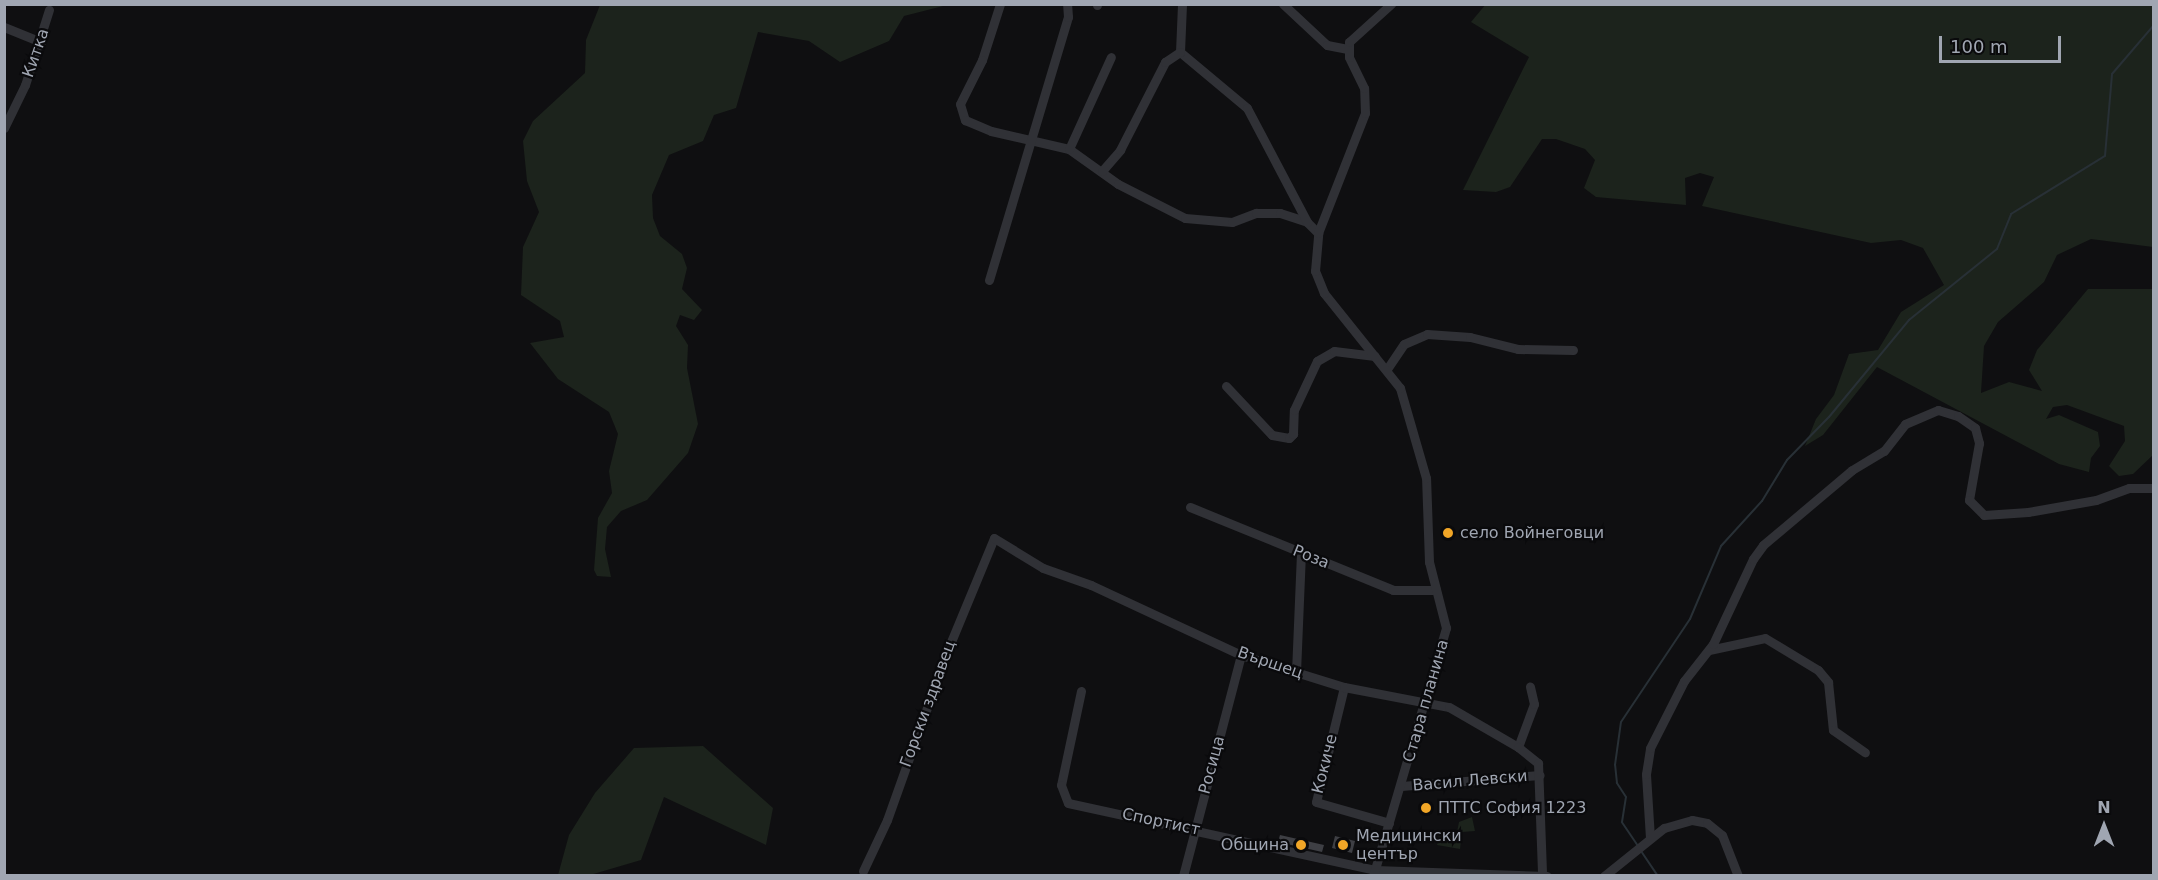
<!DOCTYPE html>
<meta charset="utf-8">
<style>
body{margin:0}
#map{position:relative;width:2158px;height:880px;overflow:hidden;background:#0f0f11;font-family:"DejaVu Sans",sans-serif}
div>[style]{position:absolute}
.green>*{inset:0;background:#1c231c}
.stream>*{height:2px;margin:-1px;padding:0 1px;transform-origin:1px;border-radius:1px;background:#283036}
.building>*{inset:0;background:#3e3f44}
.minor>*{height:9px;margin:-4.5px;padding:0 4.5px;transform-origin:4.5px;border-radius:4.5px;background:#303136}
.dots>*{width:16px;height:16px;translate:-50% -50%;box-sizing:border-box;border:3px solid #0a0a0c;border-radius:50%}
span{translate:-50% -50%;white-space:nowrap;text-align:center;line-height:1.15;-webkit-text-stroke:4.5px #0a0a0c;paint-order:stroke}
.street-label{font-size:16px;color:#a0a6b2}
.poi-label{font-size:16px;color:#a0a6b2}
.left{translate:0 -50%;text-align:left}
.right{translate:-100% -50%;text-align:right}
.frame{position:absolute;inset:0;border:6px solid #a0a6b2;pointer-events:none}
.north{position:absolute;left:2074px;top:796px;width:60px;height:60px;-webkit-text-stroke:4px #0a0a0c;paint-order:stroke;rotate:0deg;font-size:16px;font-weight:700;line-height:24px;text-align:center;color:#a0a6b2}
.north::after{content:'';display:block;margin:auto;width:21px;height:27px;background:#a0a6b2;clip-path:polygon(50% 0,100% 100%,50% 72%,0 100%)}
.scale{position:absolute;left:1939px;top:36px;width:122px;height:27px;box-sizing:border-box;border:3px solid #a0a6b2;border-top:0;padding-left:8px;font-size:18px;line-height:21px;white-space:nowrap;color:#a0a6b2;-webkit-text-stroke:4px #0a0a0c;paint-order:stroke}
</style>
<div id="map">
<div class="green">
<i style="clip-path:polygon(1486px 4px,2153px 5px,2153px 247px,2091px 239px,2057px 255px,2044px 282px,1998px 322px,1984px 346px,1981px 393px,2009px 382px,2042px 391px,2029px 370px,2037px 350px,2088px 289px,2153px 289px,2153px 455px,2133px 474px,2119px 476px,2109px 466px,2125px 441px,2124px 426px,2067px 405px,2053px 407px,2046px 419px,2059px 415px,2098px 432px,2100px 446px,2091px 458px,2089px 472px,2059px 464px,1877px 367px,1823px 435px,1805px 446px,1816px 419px,1834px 395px,1849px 354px,1878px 350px,1901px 312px,1944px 285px,1923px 248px,1901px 240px,1871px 243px,1702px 206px,1714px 177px,1700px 173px,1685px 178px,1686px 205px,1596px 197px,1584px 188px,1595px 160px,1585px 149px,1556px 139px,1542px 139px,1510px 187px,1496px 192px,1463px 190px,1529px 57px,1471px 22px)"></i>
<i style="clip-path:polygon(600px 5px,947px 5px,904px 16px,889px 41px,840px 62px,809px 41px,758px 32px,736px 108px,714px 115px,703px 141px,669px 155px,652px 195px,653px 218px,660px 236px,682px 254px,687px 268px,682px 289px,702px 310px,694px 320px,680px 315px,676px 326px,688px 345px,687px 368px,698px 424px,688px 453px,647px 500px,621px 511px,607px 527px,605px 549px,611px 577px,597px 576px,594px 570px,598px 518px,612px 493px,609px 471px,618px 434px,609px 412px,558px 379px,530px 343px,564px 337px,560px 321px,521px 295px,523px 247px,539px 212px,527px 181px,523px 141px,533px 121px,585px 73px,586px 40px)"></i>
<i style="clip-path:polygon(703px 746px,773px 808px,766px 845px,664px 797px,641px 860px,590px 875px,558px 875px,569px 835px,595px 793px,634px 748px)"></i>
<i style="clip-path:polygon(1472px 817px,1475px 831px,1462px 832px,1460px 849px,1437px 845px,1442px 830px,1457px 832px,1459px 822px)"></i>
</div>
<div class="stream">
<i style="left:1638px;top:846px;width:29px;rotate:-124deg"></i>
<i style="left:1622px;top:822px;width:25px;rotate:-81deg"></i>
<i style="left:1626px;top:797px;width:17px;rotate:-123deg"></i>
<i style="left:1617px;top:783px;width:18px;rotate:-96deg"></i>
<i style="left:1615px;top:765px;width:43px;rotate:-82.1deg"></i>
<i style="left:1621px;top:722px;width:124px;rotate:-56.2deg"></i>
<i style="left:1690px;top:619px;width:79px;rotate:-67deg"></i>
<i style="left:1721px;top:546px;width:61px;rotate:-47.7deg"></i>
<i style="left:1762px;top:501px;width:48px;rotate:-58.6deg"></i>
<i style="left:1787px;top:460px;width:60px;rotate:-45.7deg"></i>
<i style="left:1829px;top:417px;width:126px;rotate:-50.5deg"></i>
<i style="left:1909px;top:320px;width:113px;rotate:-38.9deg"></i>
<i style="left:1997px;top:249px;width:38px;rotate:-68deg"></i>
<i style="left:2011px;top:214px;width:110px;rotate:-31.7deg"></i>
<i style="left:2105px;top:156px;width:82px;rotate:-85.1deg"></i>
<i style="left:2112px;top:74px;width:65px;rotate:-49.4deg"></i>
<i style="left:1641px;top:851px;width:30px;rotate:56deg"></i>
</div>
<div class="building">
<i style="clip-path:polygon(1280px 835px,1324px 845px,1322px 852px,1278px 842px)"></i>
<i style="clip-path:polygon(1335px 836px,1355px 841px,1352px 853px,1332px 848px)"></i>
</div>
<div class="minor">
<i style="left:1000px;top:4px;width:59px;rotate:107.8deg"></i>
<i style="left:982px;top:60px;width:49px;rotate:116.6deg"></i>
<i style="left:960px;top:104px;width:17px;rotate:73deg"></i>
<i style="left:965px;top:120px;width:28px;rotate:23deg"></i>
<i style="left:991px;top:131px;width:80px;rotate:13deg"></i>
<i style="left:1069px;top:149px;width:60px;rotate:35.5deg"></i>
<i style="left:1118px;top:184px;width:75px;rotate:26.9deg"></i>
<i style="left:1185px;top:218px;width:47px;rotate:4.9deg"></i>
<i style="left:1232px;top:222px;width:26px;rotate:-21deg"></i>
<i style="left:1256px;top:213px;width:24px"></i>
<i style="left:1280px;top:213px;width:28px;rotate:18deg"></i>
<i style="left:1307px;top:222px;width:16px;rotate:45deg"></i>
<i style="left:1097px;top:4px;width:1px;rotate:90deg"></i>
<i style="left:1283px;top:4px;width:60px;rotate:43deg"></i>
<i style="left:1327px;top:45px;width:21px;rotate:11deg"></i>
<i style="left:4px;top:27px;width:40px;rotate:22deg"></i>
<i style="left:1180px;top:52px;width:87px;rotate:39.9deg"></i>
<i style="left:1247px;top:108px;width:129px;rotate:62.2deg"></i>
<i style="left:1180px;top:52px;width:48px;rotate:-87.6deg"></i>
<i style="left:4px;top:128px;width:48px;rotate:-64deg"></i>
<i style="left:25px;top:85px;width:79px;rotate:-72.3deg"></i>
<i style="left:1069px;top:149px;width:101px;rotate:-65.5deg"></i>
<i style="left:1102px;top:171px;width:28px;rotate:-49deg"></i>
<i style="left:1120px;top:150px;width:99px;rotate:-62.9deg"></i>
<i style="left:1165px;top:62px;width:18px;rotate:-34deg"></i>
<i style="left:989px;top:280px;width:275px;rotate:-73.3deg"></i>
<i style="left:1068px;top:17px;width:13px;rotate:-94deg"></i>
<i style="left:1387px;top:369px;width:30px;rotate:-56deg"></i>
<i style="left:1404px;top:344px;width:25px;rotate:-23deg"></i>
<i style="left:1427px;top:334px;width:43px;rotate:4deg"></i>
<i style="left:1470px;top:337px;width:49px;rotate:14deg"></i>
<i style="left:1518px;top:349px;width:55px;rotate:1deg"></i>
<i style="left:1226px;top:386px;width:67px;rotate:46.8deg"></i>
<i style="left:1272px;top:435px;width:17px;rotate:10deg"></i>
<i style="left:1289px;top:438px;width:6px;rotate:-45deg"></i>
<i style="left:1293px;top:434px;width:24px;rotate:-88deg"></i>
<i style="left:1294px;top:410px;width:54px;rotate:-64.9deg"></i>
<i style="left:1317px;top:361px;width:20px;rotate:-30deg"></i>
<i style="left:1334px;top:351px;width:41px;rotate:7deg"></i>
<i style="left:1190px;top:507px;width:219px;rotate:22.2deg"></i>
<i style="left:1393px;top:590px;width:43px"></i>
<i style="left:1709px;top:650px;width:57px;rotate:-12.1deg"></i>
<i style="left:1765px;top:638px;width:62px;rotate:31.1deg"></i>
<i style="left:1818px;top:670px;width:16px;rotate:50deg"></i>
<i style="left:1828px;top:682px;width:48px;rotate:84.1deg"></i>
<i style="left:1833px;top:730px;width:39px;rotate:35deg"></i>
<i style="left:1296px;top:672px;width:119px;rotate:-87.6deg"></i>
<i style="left:1344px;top:687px;width:118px;rotate:103.7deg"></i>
<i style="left:1316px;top:802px;width:76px;rotate:16deg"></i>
<i style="left:1081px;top:691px;width:96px;rotate:102deg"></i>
<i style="left:1061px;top:785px;width:19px;rotate:69deg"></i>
<i style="left:1068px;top:803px;width:314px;rotate:12.3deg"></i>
<i style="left:1375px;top:870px;width:172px;rotate:2deg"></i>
<i style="left:1518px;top:747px;width:46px;rotate:-69.6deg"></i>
<i style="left:1534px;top:704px;width:18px;rotate:-103deg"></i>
<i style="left:1401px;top:786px;width:139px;rotate:-4.5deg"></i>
<i style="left:1650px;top:838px;width:64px;rotate:-93.6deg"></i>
<i style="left:1646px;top:774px;width:26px;rotate:-81deg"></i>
<i style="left:1650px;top:748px;width:75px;rotate:-63.1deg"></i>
<i style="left:1684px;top:681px;width:47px;rotate:-51.9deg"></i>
<i style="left:1713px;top:644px;width:94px;rotate:-64.8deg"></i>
<i style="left:1753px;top:559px;width:17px;rotate:-54deg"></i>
<i style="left:1763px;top:545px;width:116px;rotate:-40.1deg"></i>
<i style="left:1852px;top:470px;width:37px;rotate:-31deg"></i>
<i style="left:1884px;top:451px;width:34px;rotate:-52deg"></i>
<i style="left:1905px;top:424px;width:36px;rotate:-23deg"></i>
<i style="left:1938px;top:410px;width:21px;rotate:17deg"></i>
<i style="left:1958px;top:416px;width:21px;rotate:35deg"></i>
<i style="left:1975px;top:428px;width:16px;rotate:75deg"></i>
<i style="left:1979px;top:443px;width:58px;rotate:100deg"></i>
<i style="left:1969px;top:500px;width:21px;rotate:45deg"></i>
<i style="left:1984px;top:515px;width:44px;rotate:-3.9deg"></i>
<i style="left:2028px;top:512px;width:69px;rotate:-10deg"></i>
<i style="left:2096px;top:500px;width:35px;rotate:-20deg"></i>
<i style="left:2129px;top:488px;width:25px"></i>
<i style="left:863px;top:871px;width:56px;rotate:-64.8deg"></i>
<i style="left:887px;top:820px;width:182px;rotate:-70.4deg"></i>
<i style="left:948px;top:649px;width:120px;rotate:-67.5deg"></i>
<i style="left:994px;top:538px;width:57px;rotate:31.5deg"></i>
<i style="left:1043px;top:568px;width:51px;rotate:19.5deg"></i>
<i style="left:1091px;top:585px;width:166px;rotate:25deg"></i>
<i style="left:1241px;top:655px;width:108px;rotate:17.3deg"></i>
<i style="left:1344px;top:687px;width:107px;rotate:10.8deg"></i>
<i style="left:1449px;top:707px;width:80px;rotate:30.1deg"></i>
<i style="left:1518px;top:747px;width:26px;rotate:39deg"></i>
<i style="left:1538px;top:763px;width:111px;rotate:87.9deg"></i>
<i style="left:1183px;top:876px;width:228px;rotate:-75.3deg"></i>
<i style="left:1373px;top:876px;width:259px;rotate:-73.6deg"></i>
<i style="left:1446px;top:628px;width:68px;rotate:-104.4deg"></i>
<i style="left:1429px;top:562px;width:84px;rotate:-92deg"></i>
<i style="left:1426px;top:478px;width:94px;rotate:-106.1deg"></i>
<i style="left:1400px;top:388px;width:122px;rotate:-128.7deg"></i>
<i style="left:1324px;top:293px;width:24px;rotate:-112deg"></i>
<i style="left:1315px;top:271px;width:38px;rotate:-85deg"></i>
<i style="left:1318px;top:233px;width:129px;rotate:-68.6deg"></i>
<i style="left:1365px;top:113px;width:25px;rotate:-92deg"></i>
<i style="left:1364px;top:88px;width:34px;rotate:-116deg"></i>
<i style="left:1349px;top:57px;width:15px;rotate:-90deg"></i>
<i style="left:1349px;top:42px;width:57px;rotate:-42.1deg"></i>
<i style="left:1604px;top:876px;width:77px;rotate:-38.7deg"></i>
<i style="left:1664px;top:828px;width:29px;rotate:-16deg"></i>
<i style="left:1692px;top:820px;width:15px;rotate:11deg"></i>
<i style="left:1707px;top:823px;width:19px;rotate:39deg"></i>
<i style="left:1722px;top:835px;width:44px;rotate:68.7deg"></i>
</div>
<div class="dots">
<i style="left:1448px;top:533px;background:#f1a627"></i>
<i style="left:1426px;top:808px;background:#f1a627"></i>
<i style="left:1301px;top:845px;background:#f1a627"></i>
<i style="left:1343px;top:845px;background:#f1a627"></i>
</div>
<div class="street-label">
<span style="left:36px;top:53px;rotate:-71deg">Китка</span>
<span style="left:1311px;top:557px;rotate:22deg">Роза</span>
<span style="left:1270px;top:663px;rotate:19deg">Вършец</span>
<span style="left:1426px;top:701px;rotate:-74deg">Стара планина</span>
<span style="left:928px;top:704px;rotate:-70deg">Горски здравец</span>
<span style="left:1325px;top:764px;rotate:-76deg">Кокиче</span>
<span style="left:1212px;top:765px;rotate:-75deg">Росица</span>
<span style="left:1470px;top:781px;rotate:-5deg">Васил Левски</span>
<span style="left:1161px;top:822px;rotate:12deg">Спортист</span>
</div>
<div class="poi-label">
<span class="left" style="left:1460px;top:533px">село Войнеговци</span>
<span class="left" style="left:1438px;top:808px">ПТТС София 1223</span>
<span class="left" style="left:1356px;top:845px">Медицински<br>център</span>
<span class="right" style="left:1289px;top:845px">Община</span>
</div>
<div class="frame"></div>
<div class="north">N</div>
<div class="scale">100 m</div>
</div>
